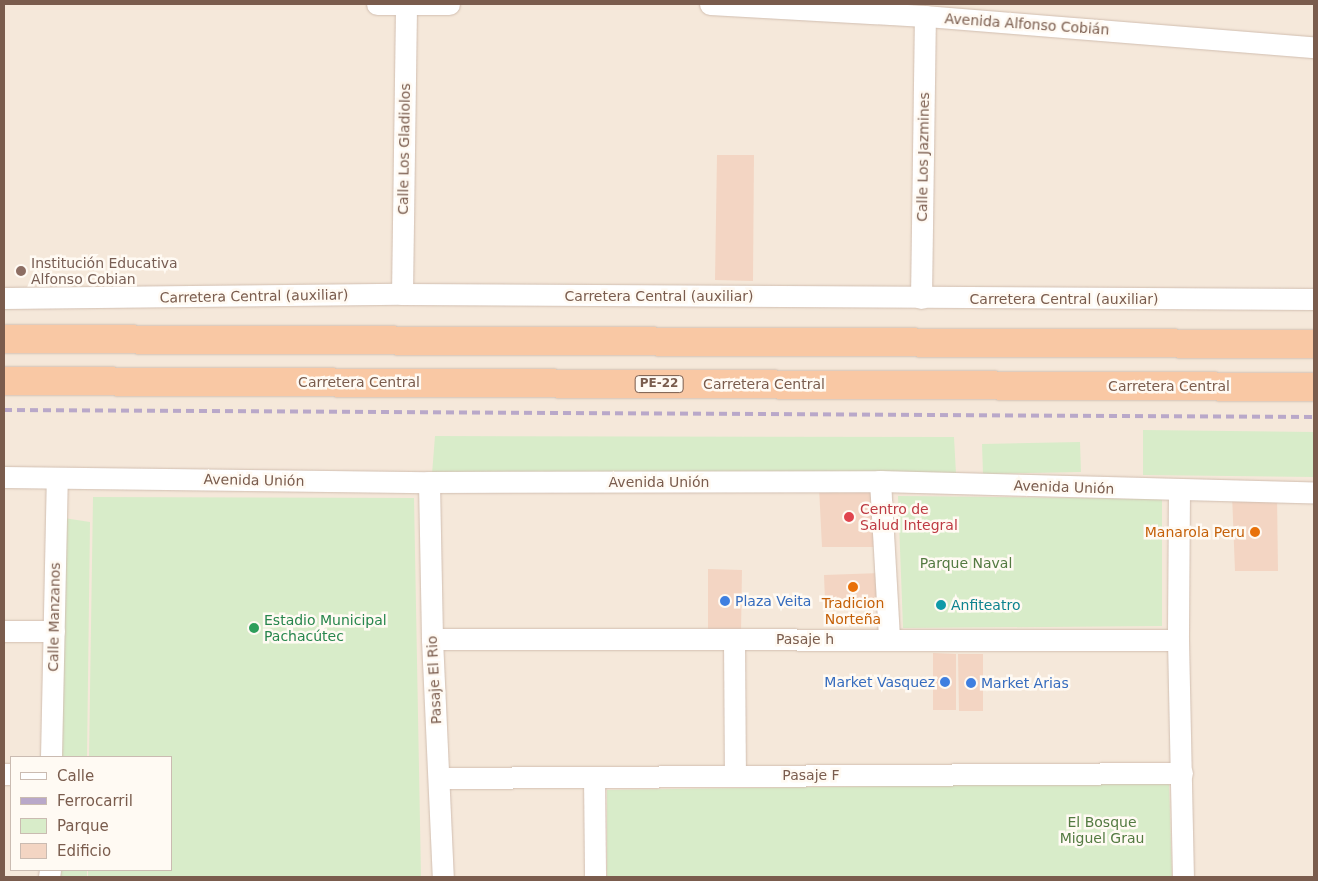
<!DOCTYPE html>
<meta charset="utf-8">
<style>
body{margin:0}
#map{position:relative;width:1318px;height:881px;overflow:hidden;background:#fdf6ec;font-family:"DejaVu Sans",sans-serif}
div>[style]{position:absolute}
.residential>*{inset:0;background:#f5e8da}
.green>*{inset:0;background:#d8ecc9}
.building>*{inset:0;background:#f3d5c3}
.roads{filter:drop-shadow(0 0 1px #d1beb0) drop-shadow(0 0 1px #d1beb0)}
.minor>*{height:21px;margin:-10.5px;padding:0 10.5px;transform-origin:10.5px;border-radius:10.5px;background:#fff}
.trunk>*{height:28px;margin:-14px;padding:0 14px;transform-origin:14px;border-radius:14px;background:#f9c8a4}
.rail>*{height:4px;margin-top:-2px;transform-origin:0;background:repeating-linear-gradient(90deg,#b9a8c9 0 8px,transparent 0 13px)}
.dots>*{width:14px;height:14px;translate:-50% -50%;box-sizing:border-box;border:2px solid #fffaf3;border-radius:50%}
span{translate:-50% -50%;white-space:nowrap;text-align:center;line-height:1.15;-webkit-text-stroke:5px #fffaf3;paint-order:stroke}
.shield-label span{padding:1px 4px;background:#fffaf3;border:1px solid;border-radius:4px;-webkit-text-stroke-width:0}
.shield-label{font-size:12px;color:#7a5c4d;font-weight:700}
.street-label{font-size:14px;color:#7a5c4d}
.education-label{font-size:14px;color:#785e54}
.left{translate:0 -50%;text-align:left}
.health-label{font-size:14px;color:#be3a42}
.food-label{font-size:14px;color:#c56008}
.right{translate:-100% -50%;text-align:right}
.park-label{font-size:14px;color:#537a41}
.shop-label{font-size:14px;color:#366cbe}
.culture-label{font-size:14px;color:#0d838f}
.leisure-label{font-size:14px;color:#27864d}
.frame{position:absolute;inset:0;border:5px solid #7a5c4d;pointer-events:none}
.legend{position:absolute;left:10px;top:756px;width:162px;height:115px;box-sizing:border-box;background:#fffaf3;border:1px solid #cabbb1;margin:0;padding:6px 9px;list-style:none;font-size:15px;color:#7a5c4d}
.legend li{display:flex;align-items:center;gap:10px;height:25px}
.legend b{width:25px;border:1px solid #cabbb1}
</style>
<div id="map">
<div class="residential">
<i style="clip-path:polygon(evenodd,4px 4px,1314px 4px,1314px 877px,4px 877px,4px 4px,11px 757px,171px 757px,171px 870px,11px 870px,11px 757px)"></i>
</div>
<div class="green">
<i style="clip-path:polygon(1143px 430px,1314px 432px,1314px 477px,1143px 475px)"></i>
<i style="clip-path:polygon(435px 436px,954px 437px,956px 474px,432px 474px)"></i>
<i style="clip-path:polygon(1080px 442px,1081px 472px,983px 474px,982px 444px)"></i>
<i style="clip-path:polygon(898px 496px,1162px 499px,1162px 626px,903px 628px)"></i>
<i style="clip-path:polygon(93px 497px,414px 498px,421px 877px,88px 877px,88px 870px,171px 870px,171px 757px,89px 757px)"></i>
<i style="clip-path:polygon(64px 518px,90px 522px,87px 757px,61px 757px)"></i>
<i style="clip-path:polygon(1169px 782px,1172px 877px,607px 877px,607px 790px)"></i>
<i style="clip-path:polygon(61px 870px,87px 870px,87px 877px,61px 877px)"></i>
</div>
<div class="building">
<i style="clip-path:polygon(717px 155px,754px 155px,753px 281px,715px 280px)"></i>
<i style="clip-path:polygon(819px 487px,876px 487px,878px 547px,822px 547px)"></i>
<i style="clip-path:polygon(1232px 494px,1277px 494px,1278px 571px,1235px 571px)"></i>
<i style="clip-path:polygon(708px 569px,742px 570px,741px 633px,708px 633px)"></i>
<i style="clip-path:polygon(881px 573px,882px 600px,825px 601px,824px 575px)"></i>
<i style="clip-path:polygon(933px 653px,956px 654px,956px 710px,933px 710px)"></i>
<i style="clip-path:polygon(958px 654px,983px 654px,983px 711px,959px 711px)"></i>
</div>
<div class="roads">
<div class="minor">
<i style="left:377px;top:4px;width:72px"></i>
<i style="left:710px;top:4px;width:215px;rotate:3.2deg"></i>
<i style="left:925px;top:16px;width:390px;rotate:4.6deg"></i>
<i style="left:402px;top:294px;width:289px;rotate:-89.2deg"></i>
<i style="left:4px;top:298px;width:398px;rotate:-0.6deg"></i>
<i style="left:402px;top:294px;width:912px;rotate:0.31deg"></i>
<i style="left:921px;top:298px;width:282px;rotate:-89.2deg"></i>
<i style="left:4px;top:477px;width:425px;rotate:0.7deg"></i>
<i style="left:429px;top:482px;width:451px;rotate:-0.1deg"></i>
<i style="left:880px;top:481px;width:434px;rotate:1.5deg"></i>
<i style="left:880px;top:481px;width:158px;rotate:86.7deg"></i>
<i style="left:429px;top:482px;width:157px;rotate:88.9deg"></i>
<i style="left:432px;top:639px;width:238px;rotate:87.4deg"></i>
<i style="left:1179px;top:490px;width:150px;rotate:90.4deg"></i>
<i style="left:1178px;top:640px;width:237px;rotate:88.8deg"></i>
<i style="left:4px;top:631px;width:50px"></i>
<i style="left:432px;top:639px;width:746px;rotate:0.08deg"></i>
<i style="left:734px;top:639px;width:137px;rotate:89.6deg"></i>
<i style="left:51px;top:757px;width:279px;rotate:-88.8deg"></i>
<i style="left:4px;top:774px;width:7px"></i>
<i style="left:594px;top:777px;width:100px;rotate:89.4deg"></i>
<i style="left:440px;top:778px;width:742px;rotate:-0.39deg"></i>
<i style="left:49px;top:877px;width:7px;rotate:-82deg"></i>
</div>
<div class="trunk">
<i style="left:4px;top:339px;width:1310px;rotate:0.22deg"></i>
<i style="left:4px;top:381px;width:1310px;rotate:0.26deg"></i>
</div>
</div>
<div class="rail">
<i style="left:4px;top:410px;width:1310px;rotate:0.31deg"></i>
</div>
<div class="dots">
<i style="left:21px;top:271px;background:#8d6e63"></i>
<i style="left:849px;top:517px;background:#e0444e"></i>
<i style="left:1255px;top:532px;background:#e8710a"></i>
<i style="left:853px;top:587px;background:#e8710a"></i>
<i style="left:725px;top:601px;background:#3f7fe0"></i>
<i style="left:941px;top:605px;background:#0f9aa8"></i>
<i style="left:254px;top:628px;background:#2e9e5b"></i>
<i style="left:945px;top:682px;background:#3f7fe0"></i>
<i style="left:971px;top:683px;background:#3f7fe0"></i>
</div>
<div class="shield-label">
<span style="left:659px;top:384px">PE-22</span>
</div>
<div class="street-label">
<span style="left:1027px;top:24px;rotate:4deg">Avenida Alfonso Cobián</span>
<span style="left:404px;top:149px;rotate:-89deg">Calle Los Gladiolos</span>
<span style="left:923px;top:157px;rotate:-89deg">Calle Los Jazmines</span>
<span style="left:254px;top:296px;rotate:-1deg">Carretera Central (auxiliar)</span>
<span style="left:659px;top:296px">Carretera Central (auxiliar)</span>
<span style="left:1064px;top:299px">Carretera Central (auxiliar)</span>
<span style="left:359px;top:382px">Carretera Central</span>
<span style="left:764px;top:384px">Carretera Central</span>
<span style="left:1169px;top:386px">Carretera Central</span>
<span style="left:254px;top:480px;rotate:1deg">Avenida Unión</span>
<span style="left:659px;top:482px">Avenida Unión</span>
<span style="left:1064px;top:487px;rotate:2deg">Avenida Unión</span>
<span style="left:54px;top:617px;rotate:-89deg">Calle Manzanos</span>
<span style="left:805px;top:639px">Pasaje h</span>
<span style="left:434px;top:680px;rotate:-93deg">Pasaje El Rio</span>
<span style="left:811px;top:775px">Pasaje F</span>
</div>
<div class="education-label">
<span class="left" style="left:31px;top:271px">Institución Educativa<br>Alfonso Cobian</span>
</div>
<div class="health-label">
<span class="left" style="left:860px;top:517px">Centro de<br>Salud Integral</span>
</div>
<div class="food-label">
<span class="right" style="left:1245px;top:532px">Manarola Peru</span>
<span style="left:853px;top:611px">Tradicion<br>Norteña</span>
</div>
<div class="park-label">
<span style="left:966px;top:563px">Parque Naval</span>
<span style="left:1102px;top:830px">El Bosque<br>Miguel Grau</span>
</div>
<div class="shop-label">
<span class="left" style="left:735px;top:601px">Plaza Veita</span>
<span class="right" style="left:935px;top:682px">Market Vasquez</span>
<span class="left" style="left:981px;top:683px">Market Arias</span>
</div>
<div class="culture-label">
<span class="left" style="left:951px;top:605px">Anfiteatro</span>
</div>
<div class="leisure-label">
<span class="left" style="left:264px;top:628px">Estadio Municipal<br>Pachacútec</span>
</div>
<div class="frame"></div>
<ul class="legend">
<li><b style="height:6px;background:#fff"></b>Calle</li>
<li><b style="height:6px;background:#b9a8c9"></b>Ferrocarril</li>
<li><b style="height:14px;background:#d8ecc9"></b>Parque</li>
<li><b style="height:14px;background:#f3d5c3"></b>Edificio</li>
</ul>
</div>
